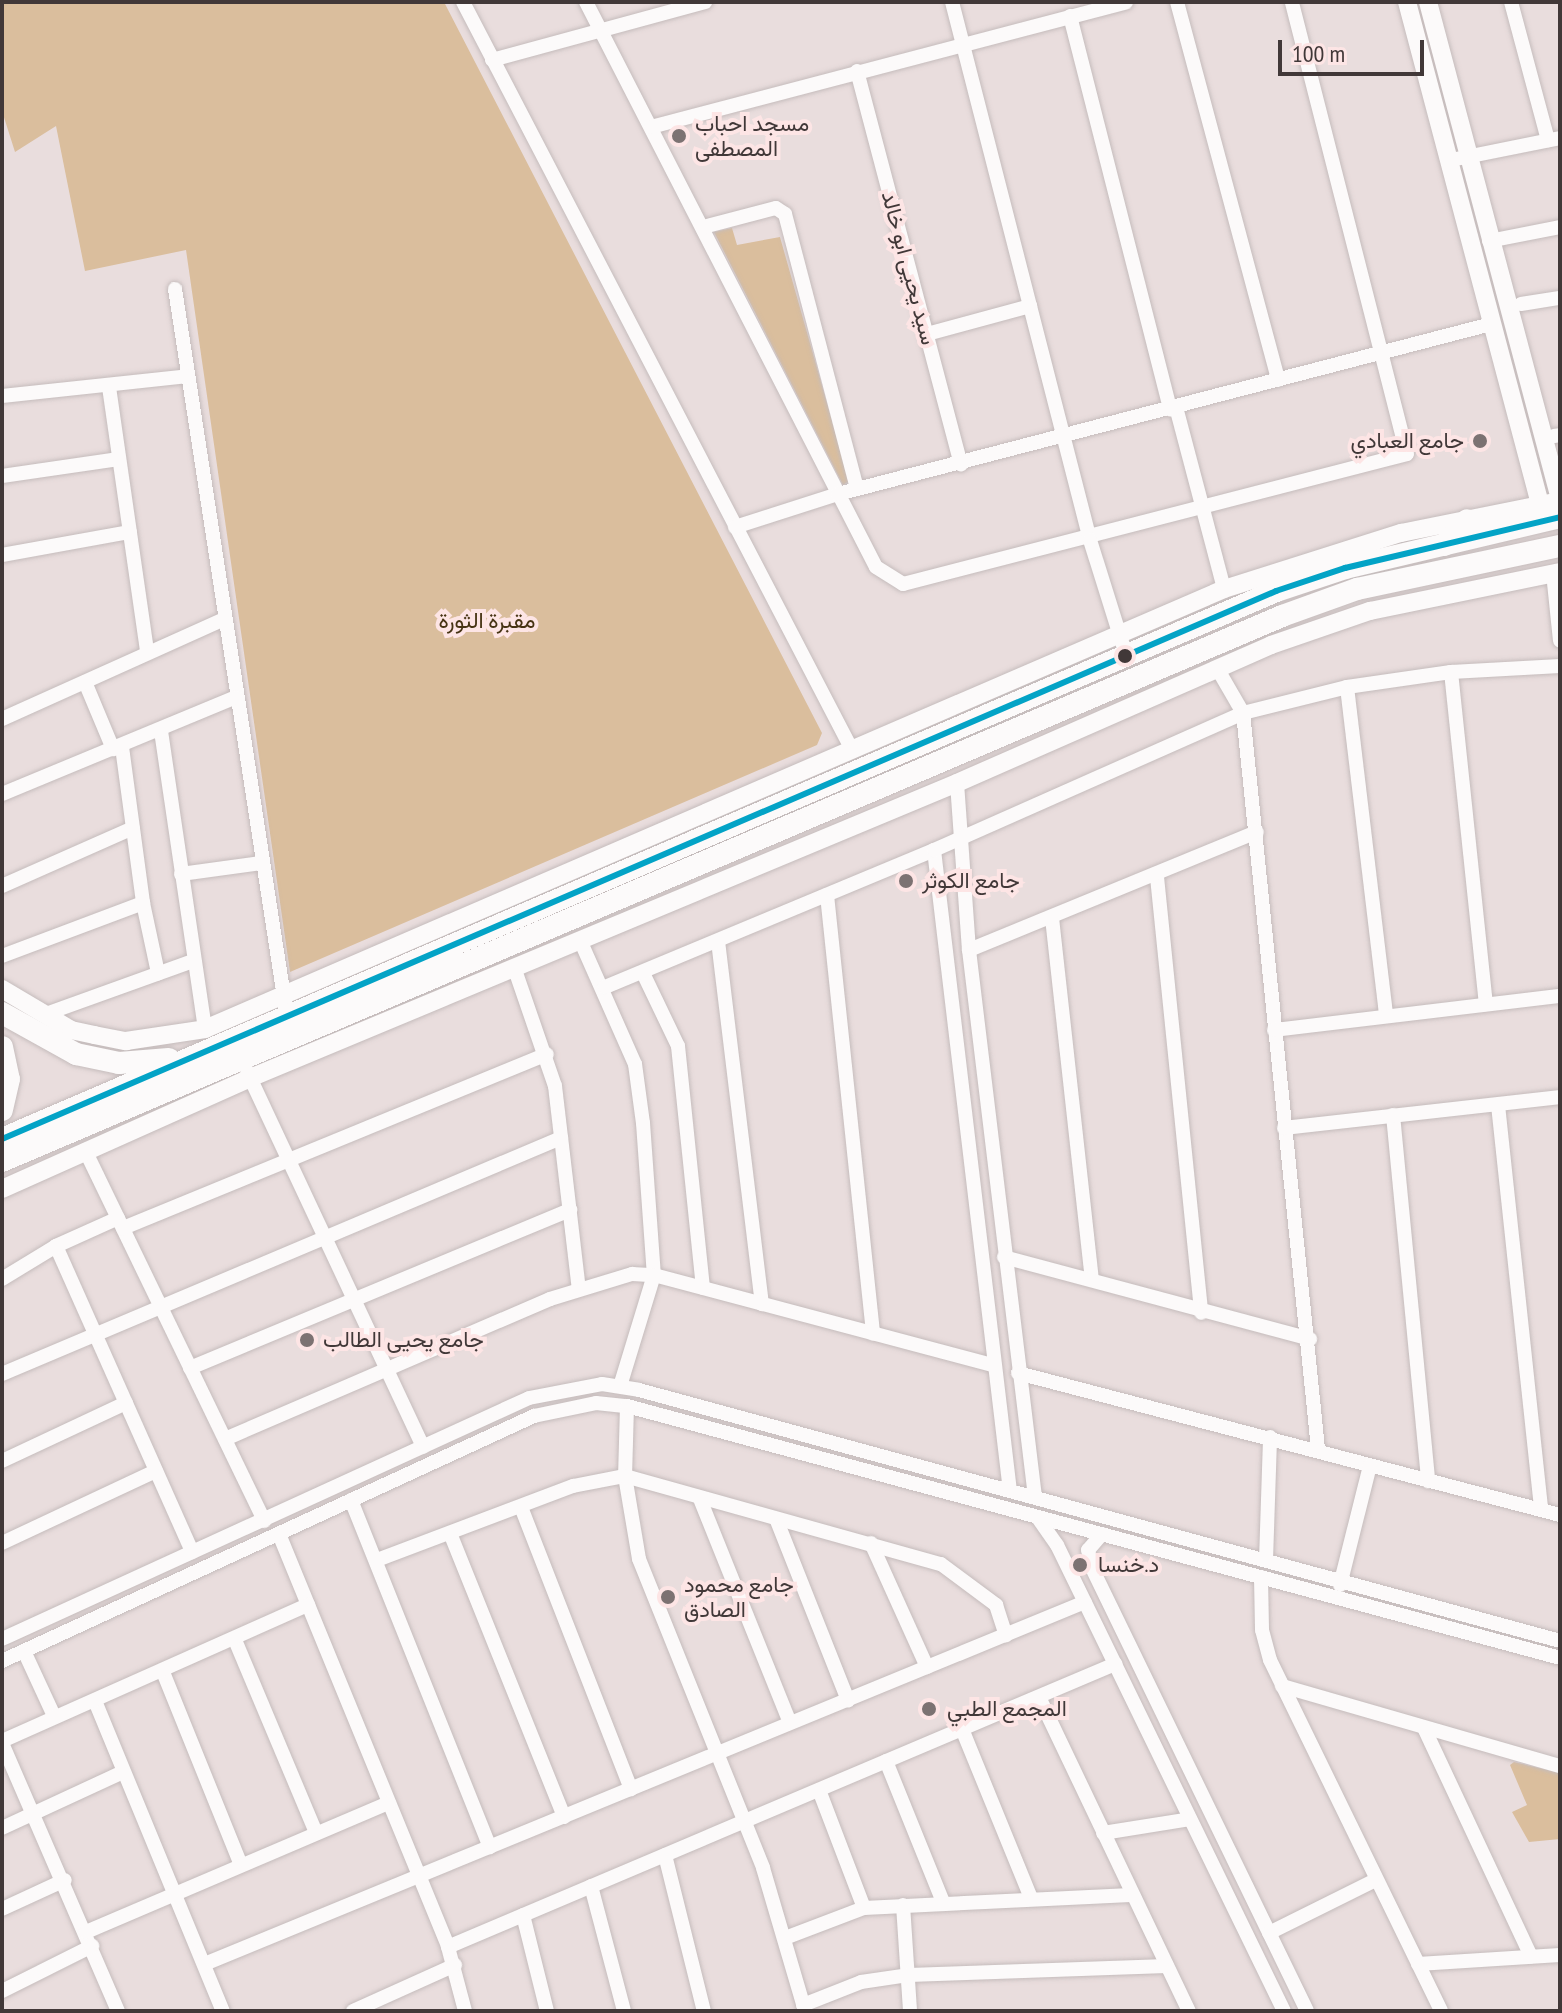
<!DOCTYPE html>
<meta charset="utf-8">
<style>
body{margin:0}
#map{position:relative;width:1562px;height:2013px;overflow:hidden;background:#e9dddd;font-family:"PT Sans Narrow",Vazirmatn,sans-serif}
div>[style]{position:absolute}
.green>*{inset:0;background:#dabe9d}
.roads{filter:drop-shadow(0 0 2px #c5bcbc) drop-shadow(0 0 2px #c5bcbc)}
.minor>*{height:14px;margin:-7px;padding:0 7px;transform-origin:7px;border-radius:7px;background:#fcfafa}
.major>*{height:18px;margin:-9px;padding:0 9px;transform-origin:9px;border-radius:9px;background:#fcfafa}
.highway>*{height:22px;margin:-11px;padding:0 11px;transform-origin:11px;border-radius:11px;background:#fcfafa}
.bus-1>*{height:6px;margin:-3px;padding:0 3px;transform-origin:3px;border-radius:3px;background:#03a3c6}
.dots>*{width:22px;height:22px;translate:-50% -50%;box-sizing:border-box;border:4px solid #fde5e5;border-radius:50%}
span{translate:-50% -50%;white-space:nowrap;text-align:center;line-height:1.15;-webkit-text-stroke:8px #fde5e5;paint-order:stroke}
.poi-label{font-size:22px;color:#413838}
.left{translate:0 -50%;text-align:left}
.right{translate:-100% -50%;text-align:right}
.street-label{font-size:22px;color:#413838}
.park-label{font-size:22px;color:#463313}
.frame{position:absolute;inset:0;border:4px solid #413838;pointer-events:none}
.scale{position:absolute;left:1278px;top:40px;width:146px;height:36px;box-sizing:border-box;border:4px solid #413838;border-top:0;padding-left:10px;font-size:24px;line-height:28px;white-space:nowrap;color:#413838;-webkit-text-stroke:6px #fde5e5;paint-order:stroke}
</style>
<div id="map">
<div class="green">
<i style="clip-path:polygon(2px 2px,444px 2px,822px 733px,817px 745px,290px 972px,186px 250px,85px 271px,56px 126px,15px 152px,2px 111px)"></i>
<i style="clip-path:polygon(732px 228px,737px 245px,780px 237px,849px 481px,843px 485px,714px 232px)"></i>
<i style="clip-path:polygon(1514px 1762px,1560px 1773px,1560px 1839px,1529px 1842px,1512px 1812px,1527px 1805px,1510px 1765px)"></i>
</div>
<div class="roads">
<div class="minor">
<i style="left:463px;top:2px;width:843px;rotate:62.52deg"></i>
<i style="left:586px;top:2px;width:635px;rotate:62.83deg"></i>
<i style="left:876px;top:567px;width:32px;rotate:32deg"></i>
<i style="left:903px;top:584px;width:520px;rotate:-14.46deg"></i>
<i style="left:1407px;top:454px;width:466px;rotate:-104.3deg"></i>
<i style="left:952px;top:2px;width:555px;rotate:75.61deg"></i>
<i style="left:1090px;top:540px;width:117px;rotate:72.6deg"></i>
<i style="left:1177px;top:2px;width:391px;rotate:75deg"></i>
<i style="left:1511px;top:2px;width:143px;rotate:75deg"></i>
<i style="left:1070px;top:16px;width:406px;rotate:75.7deg"></i>
<i style="left:492px;top:60px;width:221px;rotate:-15.2deg"></i>
<i style="left:857px;top:71px;width:407px;rotate:75.2deg"></i>
<i style="left:651px;top:127px;width:491px;rotate:-14.7deg"></i>
<i style="left:1451px;top:160px;width:111px;rotate:-11.4deg"></i>
<i style="left:703px;top:227px;width:75px;rotate:-14.6deg"></i>
<i style="left:776px;top:208px;width:11px;rotate:34deg"></i>
<i style="left:785px;top:214px;width:284px;rotate:75.3deg"></i>
<i style="left:1489px;top:241px;width:72px;rotate:-11.2deg"></i>
<i style="left:175px;top:289px;width:737px;rotate:81.25deg"></i>
<i style="left:1521px;top:304px;width:39px;rotate:-9deg"></i>
<i style="left:927px;top:334px;width:107px;rotate:-15.2deg"></i>
<i style="left:109px;top:387px;width:268px;rotate:81.8deg"></i>
<i style="left:2px;top:396px;width:187px;rotate:-6.1deg"></i>
<i style="left:1176px;top:407px;width:188px;rotate:75.2deg"></i>
<i style="left:1554px;top:436px;width:6px;rotate:-9deg"></i>
<i style="left:2px;top:476px;width:118px;rotate:-8.3deg"></i>
<i style="left:735px;top:527px;width:108px;rotate:-17.8deg"></i>
<i style="left:838px;top:494px;width:675px;rotate:-14.59deg"></i>
<i style="left:2px;top:555px;width:130px;rotate:-10.2deg"></i>
<i style="left:1553px;top:573px;width:68px;rotate:84.1deg"></i>
<i style="left:1217px;top:668px;width:52px;rotate:60deg"></i>
<i style="left:1243px;top:713px;width:740px;rotate:84.18deg"></i>
<i style="left:1451px;top:672px;width:334px;rotate:84deg"></i>
<i style="left:85px;top:682px;width:73px;rotate:67.3deg"></i>
<i style="left:1347px;top:687px;width:331px;rotate:83.2deg"></i>
<i style="left:2px;top:719px;width:244px;rotate:-24.2deg"></i>
<i style="left:161px;top:731px;width:301px;rotate:81.6deg"></i>
<i style="left:122px;top:747px;width:157px;rotate:82.3deg"></i>
<i style="left:143px;top:903px;width:72px;rotate:77.9deg"></i>
<i style="left:957px;top:783px;width:167px;rotate:85.9deg"></i>
<i style="left:969px;top:950px;width:551px;rotate:83.12deg"></i>
<i style="left:2px;top:794px;width:253px;rotate:-22.5deg"></i>
<i style="left:934px;top:850px;width:645px;rotate:83.24deg"></i>
<i style="left:181px;top:874px;width:81px;rotate:-7.8deg"></i>
<i style="left:1157px;top:877px;width:438px;rotate:84.2deg"></i>
<i style="left:2px;top:886px;width:143px;rotate:-23.9deg"></i>
<i style="left:827px;top:895px;width:441px;rotate:84deg"></i>
<i style="left:1052px;top:918px;width:364px;rotate:83.7deg"></i>
<i style="left:580px;top:940px;width:136px;rotate:66.1deg"></i>
<i style="left:635px;top:1064px;width:60px;rotate:82.3deg"></i>
<i style="left:643px;top:1123px;width:152px;rotate:85.9deg"></i>
<i style="left:654px;top:1275px;width:116px;rotate:107deg"></i>
<i style="left:718px;top:941px;width:366px;rotate:83.1deg"></i>
<i style="left:969px;top:950px;width:311px;rotate:-22.3deg"></i>
<i style="left:2px;top:956px;width:151px;rotate:-20.6deg"></i>
<i style="left:514px;top:967px;width:126px;rotate:71deg"></i>
<i style="left:555px;top:1086px;width:204px;rotate:83.3deg"></i>
<i style="left:643px;top:973px;width:81px;rotate:64.4deg"></i>
<i style="left:678px;top:1046px;width:243px;rotate:84.1deg"></i>
<i style="left:605px;top:987px;width:356px;rotate:-22.6deg"></i>
<i style="left:934px;top:850px;width:338px;rotate:-23.9deg"></i>
<i style="left:1243px;top:713px;width:107px;rotate:-14deg"></i>
<i style="left:1347px;top:687px;width:105px;rotate:-8.2deg"></i>
<i style="left:1451px;top:672px;width:109px;rotate:-3.2deg"></i>
<i style="left:43px;top:1015px;width:159px;rotate:-19.8deg"></i>
<i style="left:1274px;top:1030px;width:288px;rotate:-6.8deg"></i>
<i style="left:247px;top:1071px;width:415px;rotate:64.9deg"></i>
<i style="left:1498px;top:1105px;width:406px;rotate:83.9deg"></i>
<i style="left:1393px;top:1115px;width:368px;rotate:84.5deg"></i>
<i style="left:1284px;top:1128px;width:278px;rotate:-6.4deg"></i>
<i style="left:85px;top:1150px;width:412px;rotate:64.2deg"></i>
<i style="left:123px;top:1228px;width:458px;rotate:-22.3deg"></i>
<i style="left:56px;top:1246px;width:335px;rotate:66deg"></i>
<i style="left:1004px;top:1257px;width:317px;rotate:15deg"></i>
<i style="left:2px;top:1279px;width:63px;rotate:-31.4deg"></i>
<i style="left:56px;top:1246px;width:68px;rotate:-24.3deg"></i>
<i style="left:190px;top:1368px;width:412px;rotate:-22.6deg"></i>
<i style="left:1018px;top:1373px;width:560px;rotate:14.68deg"></i>
<i style="left:2px;top:1374px;width:607px;rotate:-22.89deg"></i>
<i style="left:627px;top:1406px;width:70px;rotate:91.6deg"></i>
<i style="left:625px;top:1476px;width:84px;rotate:80.4deg"></i>
<i style="left:639px;top:1559px;width:333px;rotate:68.1deg"></i>
<i style="left:763px;top:1868px;width:149px;rotate:73.6deg"></i>
<i style="left:225px;top:1439px;width:354px;rotate:-23.3deg"></i>
<i style="left:550px;top:1299px;width:86px;rotate:-17deg"></i>
<i style="left:632px;top:1274px;width:22px;rotate:3deg"></i>
<i style="left:654px;top:1275px;width:350px;rotate:14.9deg"></i>
<i style="left:2px;top:1461px;width:137px;rotate:-25.1deg"></i>
<i style="left:700px;top:1499px;width:241px;rotate:68.1deg"></i>
<i style="left:351px;top:1500px;width:374px;rotate:68.2deg"></i>
<i style="left:521px;top:1507px;width:303px;rotate:68.7deg"></i>
<i style="left:1038px;top:1518px;width:33px;rotate:55deg"></i>
<i style="left:1057px;top:1545px;width:518px;rotate:64.03deg"></i>
<i style="left:777px;top:1521px;width:193px;rotate:68.4deg"></i>
<i style="left:450px;top:1533px;width:306px;rotate:68.1deg"></i>
<i style="left:279px;top:1534px;width:446px;rotate:67.7deg"></i>
<i style="left:448px;top:1947px;width:66px;rotate:75.1deg"></i>
<i style="left:1102px;top:1534px;width:21px;rotate:131deg"></i>
<i style="left:1088px;top:1550px;width:18px;rotate:77deg"></i>
<i style="left:1092px;top:1568px;width:492px;rotate:64.1deg"></i>
<i style="left:2px;top:1543px;width:170px;rotate:-25.1deg"></i>
<i style="left:871px;top:1543px;width:136px;rotate:65.7deg"></i>
<i style="left:377px;top:1560px;width:210px;rotate:-20.7deg"></i>
<i style="left:573px;top:1486px;width:53px;rotate:-10.9deg"></i>
<i style="left:625px;top:1476px;width:328px;rotate:15.6deg"></i>
<i style="left:941px;top:1564px;width:69px;rotate:36.7deg"></i>
<i style="left:996px;top:1605px;width:32px;rotate:72deg"></i>
<i style="left:1266px;top:1560px;width:123px;rotate:-88.1deg"></i>
<i style="left:1261px;top:1577px;width:53px;rotate:88.9deg"></i>
<i style="left:1262px;top:1630px;width:31px;rotate:75deg"></i>
<i style="left:1270px;top:1660px;width:390px;rotate:64deg"></i>
<i style="left:1340px;top:1585px;width:123px;rotate:-75.9deg"></i>
<i style="left:2px;top:1639px;width:579px;rotate:-24.57deg"></i>
<i style="left:529px;top:1398px;width:74px;rotate:-10.9deg"></i>
<i style="left:602px;top:1384px;width:37px;rotate:9deg"></i>
<i style="left:639px;top:1390px;width:955px;rotate:15.24deg"></i>
<i style="left:235px;top:1640px;width:209px;rotate:67.2deg"></i>
<i style="left:24px;top:1651px;width:72px;rotate:65.2deg"></i>
<i style="left:2px;top:1661px;width:586px;rotate:-24.73deg"></i>
<i style="left:534px;top:1416px;width:63px;rotate:-11.8deg"></i>
<i style="left:596px;top:1403px;width:31px;rotate:6deg"></i>
<i style="left:627px;top:1406px;width:966px;rotate:15.11deg"></i>
<i style="left:163px;top:1672px;width:208px;rotate:68deg"></i>
<i style="left:1282px;top:1686px;width:289px;rotate:16.1deg"></i>
<i style="left:1039px;top:1697px;width:348px;rotate:64.5deg"></i>
<i style="left:95px;top:1701px;width:335px;rotate:67.6deg"></i>
<i style="left:962px;top:1729px;width:183px;rotate:67.8deg"></i>
<i style="left:1425px;top:1730px;width:250px;rotate:64.9deg"></i>
<i style="left:2px;top:1741px;width:335px;rotate:-24deg"></i>
<i style="left:2px;top:1743px;width:292px;rotate:66.6deg"></i>
<i style="left:886px;top:1761px;width:152px;rotate:68deg"></i>
<i style="left:819px;top:1790px;width:126px;rotate:69.1deg"></i>
<i style="left:2px;top:1828px;width:133px;rotate:-24.8deg"></i>
<i style="left:1103px;top:1833px;width:88px;rotate:-9.1deg"></i>
<i style="left:665px;top:1855px;width:161px;rotate:76deg"></i>
<i style="left:591px;top:1886px;width:129px;rotate:75.2deg"></i>
<i style="left:903px;top:1905px;width:106px;rotate:86.2deg"></i>
<i style="left:2px;top:1909px;width:69px;rotate:-24.7deg"></i>
<i style="left:523px;top:1915px;width:99px;rotate:76deg"></i>
<i style="left:86px;top:1932px;width:329px;rotate:-23.1deg"></i>
<i style="left:1269px;top:1933px;width:119px;rotate:-26.4deg"></i>
<i style="left:785px;top:1938px;width:85px;rotate:-20.8deg"></i>
<i style="left:864px;top:1908px;width:267px;rotate:-2.8deg"></i>
<i style="left:448px;top:1947px;width:725px;rotate:-22.99deg"></i>
<i style="left:207px;top:1963px;width:949px;rotate:-22.35deg"></i>
<i style="left:1418px;top:1964px;width:142px;rotate:-3.6deg"></i>
<i style="left:2px;top:1991px;width:101px;rotate:-26.6deg"></i>
<i style="left:803px;top:2005px;width:62px;rotate:-21.6deg"></i>
<i style="left:861px;top:1982px;width:49px;rotate:-8.3deg"></i>
<i style="left:909px;top:1975px;width:258px;rotate:-2deg"></i>
<i style="left:353px;top:2011px;width:112px;rotate:-24.3deg"></i>
</div>
<div class="major">
<i style="left:1407px;top:2px;width:519px;rotate:75.16deg"></i>
<i style="left:1428px;top:2px;width:514px;rotate:75.13deg"></i>
<i style="left:2px;top:989px;width:80px;rotate:30.7deg"></i>
<i style="left:71px;top:1030px;width:24px;rotate:12deg"></i>
<i style="left:94px;top:1035px;width:33px;rotate:11deg"></i>
<i style="left:126px;top:1041px;width:80px;rotate:-8.6deg"></i>
<i style="left:205px;top:1029px;width:1110px;rotate:-23.35deg"></i>
<i style="left:1224px;top:589px;width:186px;rotate:-17.6deg"></i>
<i style="left:1401px;top:533px;width:162px;rotate:-11.4deg"></i>
<i style="left:2px;top:1189px;width:272px;rotate:-24.1deg"></i>
<i style="left:250px;top:1078px;width:766px;rotate:-22.65deg"></i>
<i style="left:957px;top:783px;width:343px;rotate:-23.7deg"></i>
<i style="left:1271px;top:645px;width:105px;rotate:-19deg"></i>
<i style="left:1370px;top:611px;width:194px;rotate:-11.6deg"></i>
</div>
<div class="highway">
<i style="left:1444px;top:545px;width:34px;rotate:-47deg"></i>
<i style="left:2px;top:1013px;width:85px;rotate:29deg"></i>
<i style="left:76px;top:1054px;width:44px;rotate:11.8deg"></i>
<i style="left:119px;top:1063px;width:50px;rotate:-4.6deg"></i>
<i style="left:2px;top:1047px;width:33px;rotate:78deg"></i>
<i style="left:9px;top:1079px;width:32px;rotate:103deg"></i>
<i style="left:2px;top:1139px;width:1387px;rotate:-23.27deg"></i>
<i style="left:1276px;top:591px;width:73px;rotate:-18.4deg"></i>
<i style="left:1345px;top:568px;width:221px;rotate:-13.3deg"></i>
<i style="left:2px;top:1161px;width:1391px;rotate:-23.06deg"></i>
<i style="left:1282px;top:616px;width:80px;rotate:-19.8deg"></i>
<i style="left:1357px;top:589px;width:208px;rotate:-12deg"></i>
</div>
</div>
<div class="bus-1">
<i style="left:2px;top:1139px;width:1387px;rotate:-23.27deg"></i>
<i style="left:1276px;top:591px;width:73px;rotate:-18.4deg"></i>
<i style="left:1345px;top:568px;width:221px;rotate:-13.3deg"></i>
</div>
<div class="dots">
<i style="left:679px;top:136px;background:#7c7272"></i>
<i style="left:1480px;top:441px;background:#7c7272"></i>
<i style="left:1125px;top:656px;background:#413838"></i>
<i style="left:906px;top:881px;background:#7c7272"></i>
<i style="left:307px;top:1340px;background:#7c7272"></i>
<i style="left:1080px;top:1565px;background:#7c7272"></i>
<i style="left:668px;top:1597px;background:#7c7272"></i>
<i style="left:929px;top:1709px;background:#7c7272"></i>
</div>
<div class="poi-label">
<span class="left" style="left:695px;top:136px">مسجد احباب<br>المصطفى</span>
<span class="right" style="left:1464px;top:441px">جامع العبادي</span>
<span class="left" style="left:922px;top:881px">جامع الكوثر</span>
<span class="left" style="left:323px;top:1340px">جامع يحيى الطالب</span>
<span class="left" style="left:1098px;top:1565px">د.خنسا</span>
<span class="left" style="left:684px;top:1597px">جامع محمود<br>الصادق</span>
<span class="left" style="left:947px;top:1709px">المجمع الطبي</span>
</div>
<div class="street-label">
<span style="left:909px;top:268px;rotate:75deg">سيد يحيى ابو خالد</span>
</div>
<div class="park-label">
<span style="left:487px;top:621px">مقبرة الثورة</span>
</div>
<div class="frame"></div>
<div class="scale">100 m</div>
</div>
